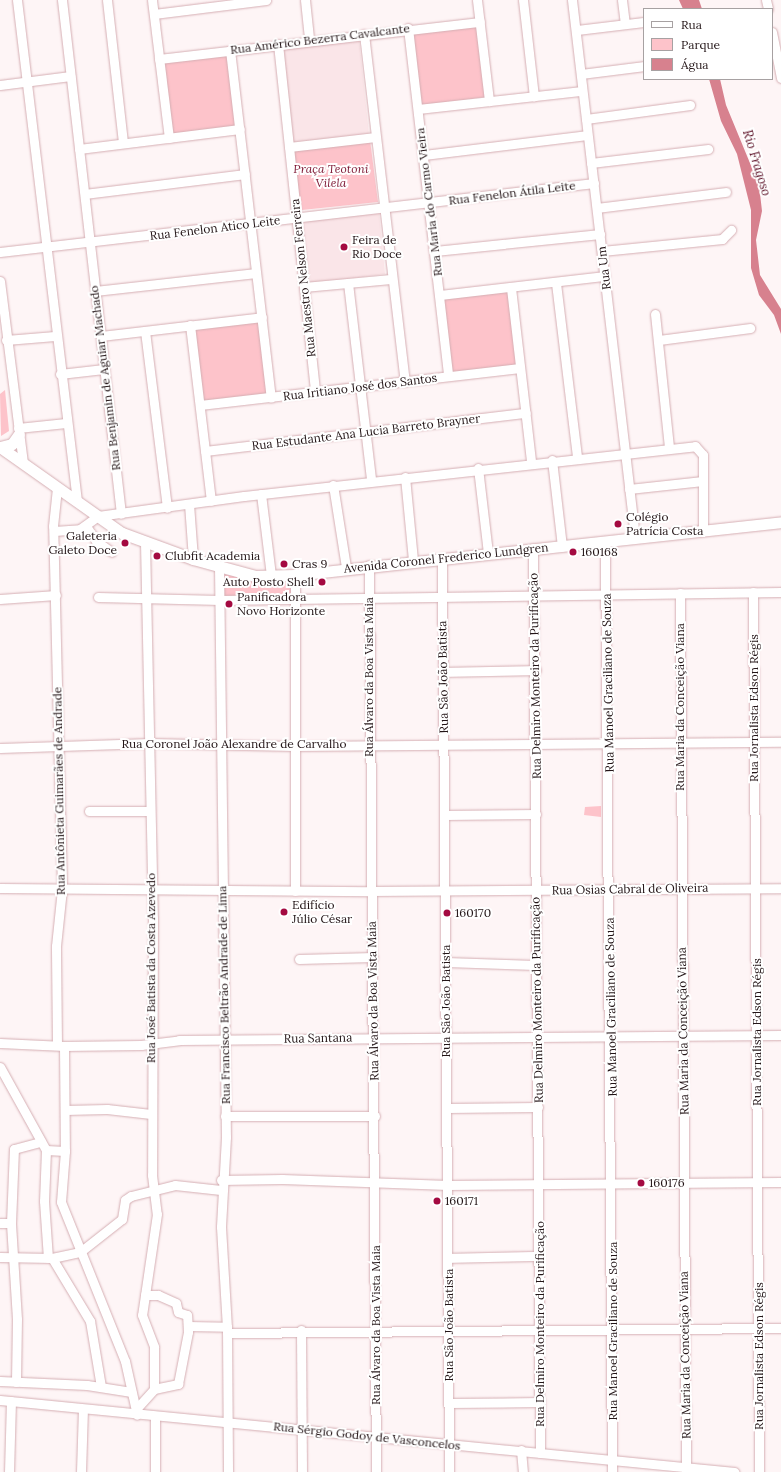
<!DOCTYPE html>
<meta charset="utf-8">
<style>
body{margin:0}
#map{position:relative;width:781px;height:1472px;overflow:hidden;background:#fef5f6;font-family:Lora,serif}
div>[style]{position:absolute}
.built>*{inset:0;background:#fae5e8}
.green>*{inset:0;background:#fdc3ca}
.water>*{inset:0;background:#d7818e}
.roads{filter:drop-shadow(0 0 1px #d5aeb3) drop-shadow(0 0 1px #d5aeb3)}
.minor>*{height:9px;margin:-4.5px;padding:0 4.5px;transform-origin:4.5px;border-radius:4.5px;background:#fff}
.major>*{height:11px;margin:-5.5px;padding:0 5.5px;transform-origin:5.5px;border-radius:5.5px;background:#fff}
.dots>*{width:11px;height:11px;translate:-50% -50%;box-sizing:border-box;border:2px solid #fff;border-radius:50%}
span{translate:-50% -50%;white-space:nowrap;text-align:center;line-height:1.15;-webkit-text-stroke:4px #fff;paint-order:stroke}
.street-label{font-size:12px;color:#231517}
.park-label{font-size:12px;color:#7f1935;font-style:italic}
.poi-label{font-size:12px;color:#231517}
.left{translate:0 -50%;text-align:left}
.right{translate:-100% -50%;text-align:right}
.water-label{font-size:13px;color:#5b0e24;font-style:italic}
.legend{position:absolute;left:643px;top:8px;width:130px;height:72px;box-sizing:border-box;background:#fff;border:1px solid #a7a1a2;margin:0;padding:5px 7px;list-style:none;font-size:12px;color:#231517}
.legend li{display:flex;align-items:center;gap:8px;height:20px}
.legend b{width:20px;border:1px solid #a7a1a2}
</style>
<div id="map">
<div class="built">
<i style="clip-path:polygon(359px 39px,369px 134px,292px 143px,282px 48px)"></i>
<i style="clip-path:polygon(379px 213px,385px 274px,311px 284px,302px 221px)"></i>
</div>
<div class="green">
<i style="clip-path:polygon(477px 22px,486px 97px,420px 106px,410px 30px)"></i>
<i style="clip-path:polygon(227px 53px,236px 127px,170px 134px,162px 59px)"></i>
<i style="clip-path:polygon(370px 140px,378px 202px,302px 210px,291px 150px)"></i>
<i style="clip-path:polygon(508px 288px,517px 365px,450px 373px,441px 296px)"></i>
<i style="clip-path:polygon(258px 319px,267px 395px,201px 402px,192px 326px)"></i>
<i style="clip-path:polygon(5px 390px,9px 431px,1px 436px,0 394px)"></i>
<i style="clip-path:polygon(223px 574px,266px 582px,290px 580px,292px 602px,223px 603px)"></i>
<i style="clip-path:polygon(601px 806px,601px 817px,584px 815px,585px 807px)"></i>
</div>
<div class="water">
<i style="clip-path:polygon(679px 0,699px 0,702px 9px,683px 9px)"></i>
<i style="clip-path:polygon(709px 79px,720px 79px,726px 105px,759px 185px,762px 211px,756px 240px,760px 275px,781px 309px,781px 334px,774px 315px,759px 295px,751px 268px,751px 210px,737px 154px,721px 121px)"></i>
</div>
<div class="roads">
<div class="minor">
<i style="left:17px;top:0;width:505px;rotate:83.17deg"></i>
<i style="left:62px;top:0;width:517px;rotate:83.45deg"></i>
<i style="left:107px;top:0;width:144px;rotate:83.6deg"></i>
<i style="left:152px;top:0;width:139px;rotate:83deg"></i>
<i style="left:305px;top:0;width:39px;rotate:84deg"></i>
<i style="left:477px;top:0;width:102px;rotate:83.2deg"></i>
<i style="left:523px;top:0;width:97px;rotate:83.5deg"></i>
<i style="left:572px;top:0;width:541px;rotate:83.31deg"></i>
<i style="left:622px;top:0;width:24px;rotate:83deg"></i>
<i style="left:766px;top:0;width:9px;rotate:77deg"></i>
<i style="left:154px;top:14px;width:113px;rotate:-7.1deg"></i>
<i style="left:408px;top:28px;width:350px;rotate:83.4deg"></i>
<i style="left:577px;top:30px;width:67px;rotate:-6.8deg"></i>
<i style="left:772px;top:32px;width:47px;rotate:78.9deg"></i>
<i style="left:364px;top:34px;width:350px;rotate:83.3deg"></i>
<i style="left:278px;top:44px;width:350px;rotate:83.9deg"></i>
<i style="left:230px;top:50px;width:350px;rotate:83.3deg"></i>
<i style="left:159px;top:59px;width:323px;rotate:-6.6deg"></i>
<i style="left:581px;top:74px;width:64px;rotate:-7.2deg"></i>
<i style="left:0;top:85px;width:71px;rotate:-7.3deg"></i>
<i style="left:418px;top:109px;width:165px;rotate:-6.3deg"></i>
<i style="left:586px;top:119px;width:105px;rotate:-7.7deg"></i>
<i style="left:289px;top:147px;width:87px;rotate:-6.6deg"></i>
<i style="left:79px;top:149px;width:162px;rotate:-7.1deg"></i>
<i style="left:424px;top:155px;width:164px;rotate:-7deg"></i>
<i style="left:591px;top:163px;width:118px;rotate:-6.8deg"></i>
<i style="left:85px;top:194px;width:161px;rotate:-7.1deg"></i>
<i style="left:597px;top:208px;width:130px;rotate:-7.1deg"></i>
<i style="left:435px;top:251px;width:166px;rotate:-5.9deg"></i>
<i style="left:602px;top:251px;width:121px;rotate:-5.7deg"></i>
<i style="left:722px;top:239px;width:13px;rotate:-45deg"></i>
<i style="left:0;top:252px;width:598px;rotate:-6.63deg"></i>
<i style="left:0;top:281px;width:183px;rotate:82.8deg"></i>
<i style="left:348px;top:283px;width:198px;rotate:83.3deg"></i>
<i style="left:556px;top:283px;width:174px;rotate:83.1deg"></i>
<i style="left:304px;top:287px;width:87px;rotate:-5.3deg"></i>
<i style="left:511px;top:288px;width:175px;rotate:83.4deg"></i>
<i style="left:95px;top:291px;width:162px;rotate:-6.4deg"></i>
<i style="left:440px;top:295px;width:166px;rotate:-6.6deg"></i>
<i style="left:655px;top:314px;width:135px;rotate:84deg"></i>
<i style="left:190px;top:325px;width:177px;rotate:83.2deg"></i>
<i style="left:145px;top:331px;width:178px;rotate:82.9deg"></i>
<i style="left:101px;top:336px;width:162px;rotate:-6.7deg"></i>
<i style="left:6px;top:340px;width:49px;rotate:-4.7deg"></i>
<i style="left:659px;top:340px;width:92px;rotate:-7.5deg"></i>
<i style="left:60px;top:374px;width:44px;rotate:-6.5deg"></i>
<i style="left:200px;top:405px;width:322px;rotate:-6.6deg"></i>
<i style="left:18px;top:428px;width:48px;rotate:-5.9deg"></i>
<i style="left:205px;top:451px;width:323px;rotate:-6.8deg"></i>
<i style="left:552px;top:460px;width:87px;rotate:83.4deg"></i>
<i style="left:478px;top:468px;width:86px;rotate:83.3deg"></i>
<i style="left:405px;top:477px;width:83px;rotate:84.5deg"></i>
<i style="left:333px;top:485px;width:83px;rotate:81deg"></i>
<i style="left:629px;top:489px;width:74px;rotate:-6.2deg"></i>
<i style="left:261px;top:494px;width:83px;rotate:83deg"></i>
<i style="left:189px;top:504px;width:55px;rotate:85.8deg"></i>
<i style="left:86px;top:526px;width:18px;rotate:56deg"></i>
<i style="left:96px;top:541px;width:19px;rotate:35deg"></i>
<i style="left:54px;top:531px;width:26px;rotate:-4deg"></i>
<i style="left:80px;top:529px;width:22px;rotate:-36deg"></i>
<i style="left:98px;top:516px;width:147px;rotate:-7.8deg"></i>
<i style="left:244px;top:496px;width:454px;rotate:-6.3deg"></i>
<i style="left:695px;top:446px;width:12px;rotate:48deg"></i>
<i style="left:703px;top:455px;width:74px;rotate:90deg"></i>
<i style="left:605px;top:541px;width:931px;rotate:89.57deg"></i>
<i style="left:145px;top:542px;width:376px;rotate:88.8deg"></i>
<i style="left:153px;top:918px;width:257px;rotate:90.2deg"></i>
<i style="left:152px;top:1175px;width:39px;rotate:83deg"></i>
<i style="left:157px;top:1214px;width:102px;rotate:98.4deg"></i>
<i style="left:142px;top:1315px;width:34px;rotate:69deg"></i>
<i style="left:154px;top:1347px;width:42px;rotate:90deg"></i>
<i style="left:533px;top:548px;width:905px;rotate:89.56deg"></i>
<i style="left:442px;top:558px;width:914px;rotate:89.56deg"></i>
<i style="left:369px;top:565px;width:907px;rotate:89.56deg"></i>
<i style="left:219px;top:566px;width:571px;rotate:89.3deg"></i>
<i style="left:226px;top:1137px;width:90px;rotate:93.2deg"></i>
<i style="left:221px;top:1227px;width:100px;rotate:86.6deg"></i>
<i style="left:227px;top:1327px;width:145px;rotate:89.6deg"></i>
<i style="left:295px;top:575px;width:316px;rotate:90deg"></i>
<i style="left:753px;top:592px;width:880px;rotate:89.61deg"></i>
<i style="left:680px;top:593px;width:879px;rotate:89.61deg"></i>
<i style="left:98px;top:597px;width:122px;rotate:1.4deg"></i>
<i style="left:220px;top:600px;width:561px;rotate:-0.82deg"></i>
<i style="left:0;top:599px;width:56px;rotate:-4.1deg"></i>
<i style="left:444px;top:672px;width:92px;rotate:-1.2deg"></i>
<i style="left:0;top:748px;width:150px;rotate:-1.9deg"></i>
<i style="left:150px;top:743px;width:144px;rotate:1.2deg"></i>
<i style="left:294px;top:746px;width:487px;rotate:-0.5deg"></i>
<i style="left:89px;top:811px;width:60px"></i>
<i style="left:445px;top:815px;width:91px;rotate:-0.6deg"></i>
<i style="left:0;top:888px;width:370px;rotate:0.5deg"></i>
<i style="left:370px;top:891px;width:411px;rotate:-0.4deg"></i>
<i style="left:299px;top:959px;width:74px;rotate:-1.5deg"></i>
<i style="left:446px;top:962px;width:89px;rotate:1.9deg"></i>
<i style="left:0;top:1043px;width:64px;rotate:2.7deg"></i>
<i style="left:64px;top:1046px;width:77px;rotate:-0.7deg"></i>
<i style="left:141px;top:1045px;width:38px;rotate:-7deg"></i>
<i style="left:179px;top:1040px;width:602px;rotate:-0.48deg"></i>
<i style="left:57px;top:1045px;width:99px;rotate:-90.6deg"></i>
<i style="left:56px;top:946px;width:57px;rotate:-84deg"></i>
<i style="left:62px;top:889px;width:363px;rotate:-91.4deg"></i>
<i style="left:53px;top:526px;width:37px;rotate:-84deg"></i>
<i style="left:64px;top:1046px;width:105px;rotate:89.5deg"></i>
<i style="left:65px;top:1151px;width:51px;rotate:94.5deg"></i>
<i style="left:61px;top:1202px;width:171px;rotate:68.1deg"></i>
<i style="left:125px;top:1361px;width:55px;rotate:77.5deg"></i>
<i style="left:0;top:1067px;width:95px;rotate:61deg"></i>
<i style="left:46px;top:1150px;width:51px;rotate:92.2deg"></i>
<i style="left:44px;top:1201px;width:57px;rotate:86deg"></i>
<i style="left:447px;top:1108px;width:91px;rotate:-0.6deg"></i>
<i style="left:65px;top:1110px;width:42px;rotate:-1.4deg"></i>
<i style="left:107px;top:1109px;width:44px;rotate:6.5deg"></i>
<i style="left:225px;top:1116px;width:150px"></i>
<i style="left:46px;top:1150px;width:19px;rotate:3deg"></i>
<i style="left:221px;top:1180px;width:61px;rotate:-0.9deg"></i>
<i style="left:282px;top:1179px;width:166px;rotate:2.1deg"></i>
<i style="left:448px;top:1185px;width:333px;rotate:-0.5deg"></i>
<i style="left:0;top:1223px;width:11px"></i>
<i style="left:0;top:1257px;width:52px;rotate:1.1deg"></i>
<i style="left:52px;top:1258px;width:29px;rotate:-12deg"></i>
<i style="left:80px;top:1252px;width:53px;rotate:-38.2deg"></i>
<i style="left:122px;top:1219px;width:19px;rotate:-81deg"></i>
<i style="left:125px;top:1200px;width:7px;rotate:-34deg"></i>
<i style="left:131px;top:1196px;width:45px;rotate:-14deg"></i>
<i style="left:175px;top:1185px;width:46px;rotate:6.2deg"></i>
<i style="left:52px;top:1258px;width:74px;rotate:58.9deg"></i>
<i style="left:90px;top:1321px;width:67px;rotate:80.5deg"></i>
<i style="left:448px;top:1258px;width:91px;rotate:-1.3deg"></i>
<i style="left:188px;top:1326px;width:39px;rotate:1deg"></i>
<i style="left:301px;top:1330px;width:142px;rotate:89.6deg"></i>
<i style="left:227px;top:1333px;width:554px;rotate:-0.52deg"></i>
<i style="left:0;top:1381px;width:87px;rotate:2.6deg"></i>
<i style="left:87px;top:1385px;width:45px;rotate:9deg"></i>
<i style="left:16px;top:1382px;width:63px;rotate:-89.1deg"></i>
<i style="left:17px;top:1319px;width:96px;rotate:-93.6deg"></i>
<i style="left:11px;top:1223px;width:74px;rotate:-87.7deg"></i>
<i style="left:14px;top:1149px;width:28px;rotate:-15deg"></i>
<i style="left:0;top:1400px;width:738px;rotate:5.6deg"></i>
<i style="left:449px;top:1403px;width:91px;rotate:-0.6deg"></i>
<i style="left:137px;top:1408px;width:25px;rotate:-48deg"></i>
<i style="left:154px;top:1389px;width:25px;rotate:-12deg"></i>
<i style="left:178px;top:1384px;width:53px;rotate:-79.1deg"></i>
<i style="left:188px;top:1332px;width:17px;rotate:-93deg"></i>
<i style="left:187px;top:1315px;width:9px;rotate:-162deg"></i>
<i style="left:178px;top:1312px;width:9px;rotate:-103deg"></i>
<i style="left:176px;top:1303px;width:20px;rotate:-156deg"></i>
<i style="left:158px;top:1295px;width:13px;rotate:180deg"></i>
<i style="left:521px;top:1450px;width:22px;rotate:85deg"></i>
<i style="left:9px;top:1472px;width:71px;rotate:-88.4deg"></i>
<i style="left:81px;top:1472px;width:62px;rotate:-88.2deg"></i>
<i style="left:155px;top:1472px;width:55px;rotate:-90deg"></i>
</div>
<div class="major">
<i style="left:0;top:447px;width:149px;rotate:35.2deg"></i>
<i style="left:122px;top:533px;width:76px;rotate:20.1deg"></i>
<i style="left:193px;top:559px;width:64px;rotate:15.3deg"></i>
<i style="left:255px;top:576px;width:40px;rotate:-1.4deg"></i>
<i style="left:295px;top:575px;width:489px;rotate:-6.2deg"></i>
<i style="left:0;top:447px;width:12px;rotate:-14deg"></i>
<i style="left:12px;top:444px;width:12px;rotate:-55deg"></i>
</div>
</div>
<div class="dots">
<i style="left:344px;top:247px;background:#a40a41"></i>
<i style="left:618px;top:524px;background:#a40a41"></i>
<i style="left:125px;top:543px;background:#a40a41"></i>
<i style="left:573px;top:552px;background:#a40a41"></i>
<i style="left:157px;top:556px;background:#a40a41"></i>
<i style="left:284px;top:564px;background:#a40a41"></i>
<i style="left:322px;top:582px;background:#a40a41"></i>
<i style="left:229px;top:604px;background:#a40a41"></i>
<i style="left:284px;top:912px;background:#a40a41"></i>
<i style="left:447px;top:913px;background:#a40a41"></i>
<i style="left:641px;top:1183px;background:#a40a41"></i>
<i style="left:437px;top:1201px;background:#a40a41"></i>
</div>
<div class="street-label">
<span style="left:320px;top:39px;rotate:-7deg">Rua Américo Bezerra Cavalcante</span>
<span style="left:512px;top:193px;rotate:-7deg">Rua Fenelon Átila Leite</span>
<span style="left:429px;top:202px;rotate:-97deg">Rua Maria do Carmo Vieira</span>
<span style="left:215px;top:228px;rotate:-7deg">Rua Fenelon Atico Leite</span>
<span style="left:604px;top:268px;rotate:-97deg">Rua Um</span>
<span style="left:303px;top:278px;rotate:-96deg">Rua Maestro Nelson Ferreira</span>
<span style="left:105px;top:378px;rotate:-97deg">Rua Benjamin de Aguiar Machado</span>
<span style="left:360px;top:387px;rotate:-7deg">Rua Iritiano José dos Santos</span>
<span style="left:366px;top:432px;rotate:-7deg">Rua Estudante Ana Lucia Barreto Brayner</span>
<span style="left:446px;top:558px;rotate:-6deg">Avenida Coronel Frederico Lundgren</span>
<span style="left:535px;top:676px;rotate:-91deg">Rua Delmiro Monteiro da Purificação</span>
<span style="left:369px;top:677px;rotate:-90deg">Rua Álvaro da Boa Vista Maia</span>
<span style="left:443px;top:677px;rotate:-91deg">Rua São João Batista</span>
<span style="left:608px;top:683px;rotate:-91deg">Rua Manoel Graciliano de Souza</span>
<span style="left:680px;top:707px;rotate:-90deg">Rua Maria da Conceição Viana</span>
<span style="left:754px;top:708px;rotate:-90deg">Rua Jornalista Edson Régis</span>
<span style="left:234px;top:744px">Rua Coronel João Alexandre de Carvalho</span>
<span style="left:59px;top:791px;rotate:-91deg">Rua Antônieta Guimarães de Andrade</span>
<span style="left:630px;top:889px;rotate:-1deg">Rua Osias Cabral de Oliveira</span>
<span style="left:151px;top:968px;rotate:-90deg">Rua José Batista da Costa Azevedo</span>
<span style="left:224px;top:995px;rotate:-91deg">Rua Francisco Beltrão Andrade de Lima</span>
<span style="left:537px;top:1000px;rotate:-91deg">Rua Delmiro Monteiro da Purificação</span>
<span style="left:373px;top:1001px;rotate:-91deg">Rua Álvaro da Boa Vista Maia</span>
<span style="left:446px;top:1001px;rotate:-90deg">Rua São João Batista</span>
<span style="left:611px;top:1007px;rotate:-91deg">Rua Manoel Graciliano de Souza</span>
<span style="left:683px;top:1031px;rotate:-91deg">Rua Maria da Conceição Viana</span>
<span style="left:757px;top:1032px;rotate:-90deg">Rua Jornalista Edson Régis</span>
<span style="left:318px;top:1038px;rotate:-1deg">Rua Santana</span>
<span style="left:540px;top:1324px;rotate:-90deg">Rua Delmiro Monteiro da Purificação</span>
<span style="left:376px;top:1325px;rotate:-90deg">Rua Álvaro da Boa Vista Maia</span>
<span style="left:449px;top:1325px;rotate:-90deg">Rua São João Batista</span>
<span style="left:613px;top:1331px;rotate:-90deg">Rua Manoel Graciliano de Souza</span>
<span style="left:685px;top:1355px;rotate:-91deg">Rua Maria da Conceição Viana</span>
<span style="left:759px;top:1356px;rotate:-90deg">Rua Jornalista Edson Régis</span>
<span style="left:367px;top:1436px;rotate:6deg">Rua Sérgio Godoy de Vasconcelos</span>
</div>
<div class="park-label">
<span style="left:331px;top:176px">Praça Teotoni<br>Vilela</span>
</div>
<div class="poi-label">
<span class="left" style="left:352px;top:247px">Feira de<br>Rio Doce</span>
<span class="left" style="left:626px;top:524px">Colégio<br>Patrícia Costa</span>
<span class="right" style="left:117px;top:543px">Galeteria<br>Galeto Doce</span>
<span class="left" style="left:581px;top:552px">160168</span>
<span class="left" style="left:165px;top:556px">Clubfit Academia</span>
<span class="left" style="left:292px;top:564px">Cras 9</span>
<span class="right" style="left:314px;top:582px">Auto Posto Shell</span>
<span class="left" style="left:237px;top:604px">Panificadora<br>Novo Horizonte</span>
<span class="left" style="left:292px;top:912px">Edifício<br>Júlio César</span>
<span class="left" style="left:455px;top:913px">160170</span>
<span class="left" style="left:649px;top:1183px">160176</span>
<span class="left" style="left:445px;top:1201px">160171</span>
</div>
<div class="water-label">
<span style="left:756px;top:163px;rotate:73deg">Rio Fragoso</span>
</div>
<ul class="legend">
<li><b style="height:5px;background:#fff"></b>Rua</li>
<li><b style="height:11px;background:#fdc3ca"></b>Parque</li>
<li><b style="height:11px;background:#d7818e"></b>Água</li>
</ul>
</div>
